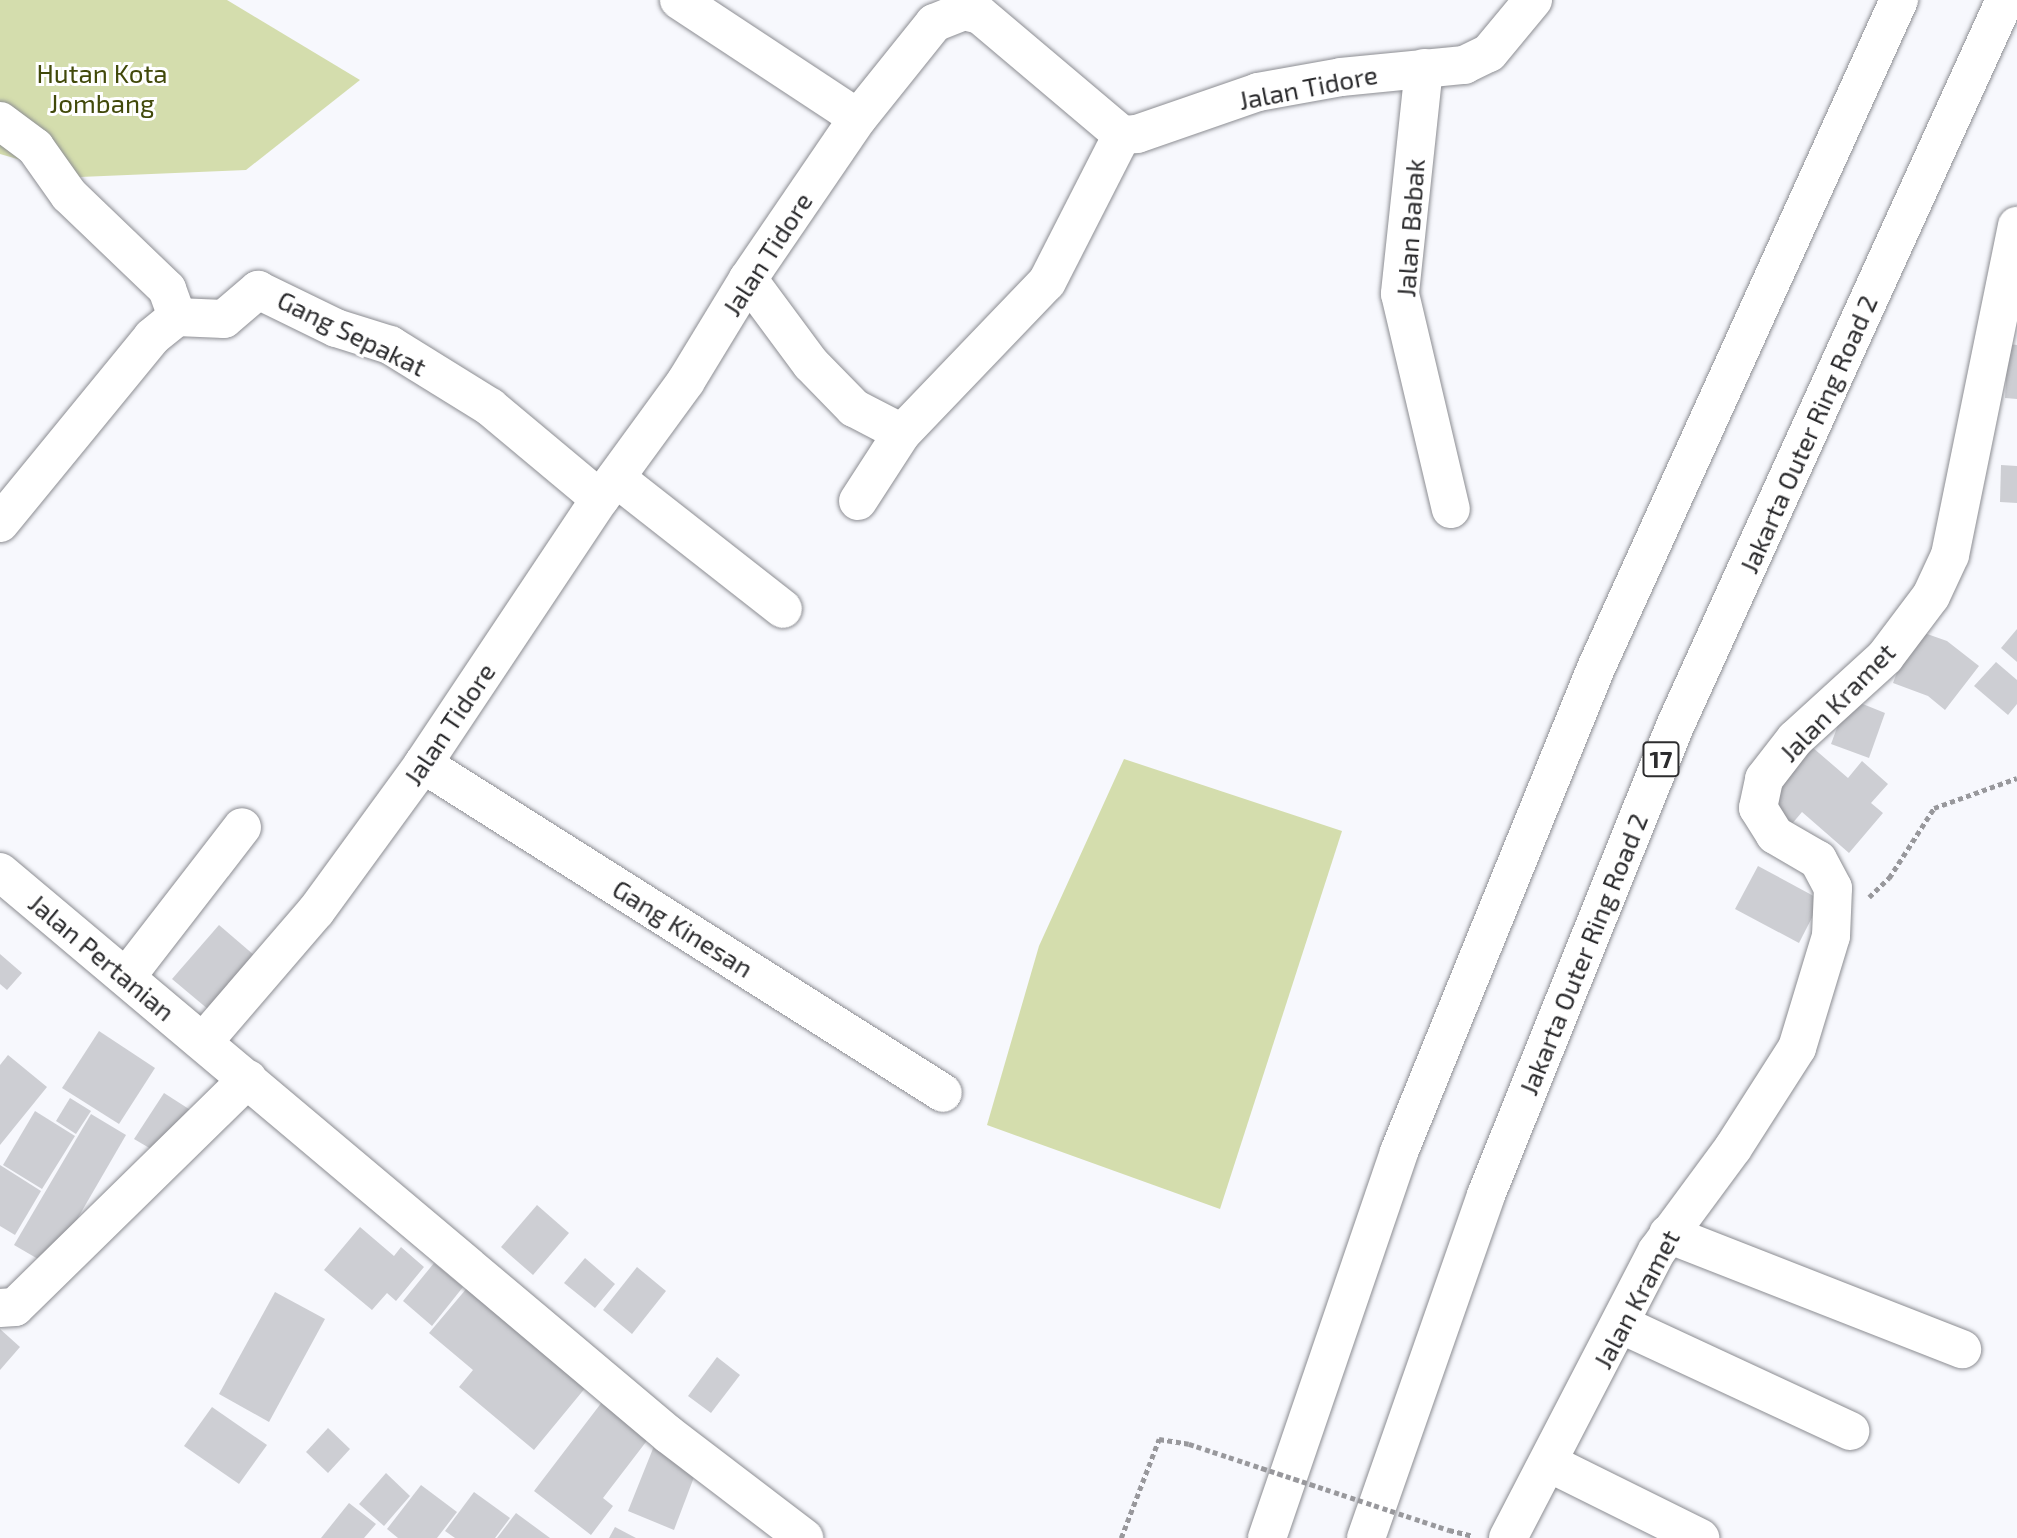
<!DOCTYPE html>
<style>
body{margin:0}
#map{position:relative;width:2017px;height:1538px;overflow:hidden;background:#f7f8fd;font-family:"Exo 2",sans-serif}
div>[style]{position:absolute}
.green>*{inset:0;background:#d4ddad}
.building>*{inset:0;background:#cdced3}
.path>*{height:4.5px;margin-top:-2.25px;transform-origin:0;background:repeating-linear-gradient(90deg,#98989c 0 5px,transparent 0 8.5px)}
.roads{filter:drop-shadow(0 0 2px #8c8d92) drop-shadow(0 0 2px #8c8d92)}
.minor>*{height:38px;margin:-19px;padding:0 19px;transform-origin:19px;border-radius:19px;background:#fff}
.highway>*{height:38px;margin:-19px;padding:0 19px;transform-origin:19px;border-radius:19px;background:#fff}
.path-bridge>*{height:4.5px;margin-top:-2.25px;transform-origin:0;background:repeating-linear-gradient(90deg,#98989c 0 5px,transparent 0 8.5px)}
span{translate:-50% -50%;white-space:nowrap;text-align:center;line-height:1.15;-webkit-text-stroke:6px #fff;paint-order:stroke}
.shield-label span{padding:2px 5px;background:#fff;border:2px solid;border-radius:5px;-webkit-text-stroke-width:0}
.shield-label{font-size:24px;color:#2c2c2e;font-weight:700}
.park-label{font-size:26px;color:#41490a}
.street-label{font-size:26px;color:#2c2c2e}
</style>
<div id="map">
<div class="green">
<i style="clip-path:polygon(0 0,227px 0,360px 80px,246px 170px,80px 177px,0 154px)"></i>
<i style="clip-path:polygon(1124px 759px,1342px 831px,1220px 1209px,987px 1125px,1039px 946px)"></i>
</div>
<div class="building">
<i style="clip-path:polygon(2008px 344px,2017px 345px,2017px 399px,2005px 398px)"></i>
<i style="clip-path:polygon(2001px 465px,2017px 466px,2017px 503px,2000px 502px)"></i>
<i style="clip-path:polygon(1913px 629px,1947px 641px,1979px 666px,1945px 710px,1928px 696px,1893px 683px)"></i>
<i style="clip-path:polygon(2017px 629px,2017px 662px,2001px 648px)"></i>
<i style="clip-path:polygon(1996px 662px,2017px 680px,2017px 704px,2008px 715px,1974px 686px)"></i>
<i style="clip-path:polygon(1848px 698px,1885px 713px,1869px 758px,1831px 744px)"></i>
<i style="clip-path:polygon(1812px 747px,1848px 778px,1862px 761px,1888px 784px,1871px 803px,1883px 813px,1849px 853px,1802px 812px,1791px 825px,1764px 802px)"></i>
<i style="clip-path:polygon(1758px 866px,1821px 900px,1799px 943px,1735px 909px)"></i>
<i style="clip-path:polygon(219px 925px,261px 961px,215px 1015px,172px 979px)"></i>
<i style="clip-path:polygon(0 954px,22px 973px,7px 990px,0 984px)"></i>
<i style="clip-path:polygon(99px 1031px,155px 1068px,119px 1124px,62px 1088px)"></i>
<i style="clip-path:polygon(8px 1055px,47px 1087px,0 1145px,0 1065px)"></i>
<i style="clip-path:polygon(164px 1093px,192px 1111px,163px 1156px,134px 1139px)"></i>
<i style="clip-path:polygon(70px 1098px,91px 1111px,76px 1134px,56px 1121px)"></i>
<i style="clip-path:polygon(35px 1111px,75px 1136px,42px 1189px,3px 1165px)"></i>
<i style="clip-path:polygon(91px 1114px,126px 1135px,50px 1266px,14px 1245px)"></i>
<i style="clip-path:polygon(0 1165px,41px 1191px,15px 1235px,0 1226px)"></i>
<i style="clip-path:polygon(537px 1205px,569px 1233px,533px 1275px,501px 1247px)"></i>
<i style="clip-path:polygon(360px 1227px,394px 1256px,401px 1247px,424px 1267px,396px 1301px,387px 1293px,372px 1310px,324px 1270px)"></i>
<i style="clip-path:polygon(585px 1258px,615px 1284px,595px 1308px,564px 1283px)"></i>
<i style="clip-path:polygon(434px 1263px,463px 1287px,432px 1326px,403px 1301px)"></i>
<i style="clip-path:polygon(637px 1267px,666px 1291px,632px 1334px,603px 1310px)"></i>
<i style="clip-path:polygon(467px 1288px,586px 1387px,534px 1450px,459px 1387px,473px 1370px,429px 1333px)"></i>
<i style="clip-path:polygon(275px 1292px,325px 1319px,269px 1422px,219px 1394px)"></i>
<i style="clip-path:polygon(0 1329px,20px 1347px,0 1370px)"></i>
<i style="clip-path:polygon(717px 1357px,740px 1375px,711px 1413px,688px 1396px)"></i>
<i style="clip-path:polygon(602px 1402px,649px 1438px,603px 1498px,613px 1506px,591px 1535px,534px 1491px)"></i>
<i style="clip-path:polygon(212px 1407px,267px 1445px,239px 1484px,184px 1446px)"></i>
<i style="clip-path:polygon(328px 1428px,350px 1449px,328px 1473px,306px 1452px)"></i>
<i style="clip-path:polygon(654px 1446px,699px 1464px,674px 1530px,628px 1511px)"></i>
<i style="clip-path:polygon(386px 1473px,410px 1496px,384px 1526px,359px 1504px)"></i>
<i style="clip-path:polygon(421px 1485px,457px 1512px,437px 1538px,398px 1538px,387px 1529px)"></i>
<i style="clip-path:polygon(474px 1492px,510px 1518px,495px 1538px,455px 1538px,445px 1531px)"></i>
<i style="clip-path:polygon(349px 1503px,376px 1524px,364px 1538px,321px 1538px)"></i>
<i style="clip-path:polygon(516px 1513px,550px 1538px,497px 1538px)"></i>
<i style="clip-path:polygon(615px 1527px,636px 1538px,609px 1538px)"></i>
</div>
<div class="path">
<i style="left:1869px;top:897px;width:28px;rotate:-44deg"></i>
<i style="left:1889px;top:878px;width:83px;rotate:-57.3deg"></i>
<i style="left:1934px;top:808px;width:88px;rotate:-19.9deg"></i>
<i style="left:1449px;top:1530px;width:25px;rotate:14deg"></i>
<i style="left:1121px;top:1538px;width:106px;rotate:-69deg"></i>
<i style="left:1159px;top:1439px;width:30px;rotate:9deg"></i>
</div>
<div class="roads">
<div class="minor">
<i style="left:679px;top:0;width:214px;rotate:33.4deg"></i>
<i style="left:1424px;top:68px;width:227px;rotate:96.1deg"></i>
<i style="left:1400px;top:294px;width:221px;rotate:76.7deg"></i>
<i style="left:0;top:121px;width:44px;rotate:36.6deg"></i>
<i style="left:35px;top:147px;width:59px;rotate:54.7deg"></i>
<i style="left:69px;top:195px;width:136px;rotate:43.8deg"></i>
<i style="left:167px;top:289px;width:30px;rotate:70deg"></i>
<i style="left:748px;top:279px;width:106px;rotate:53.5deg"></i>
<i style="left:811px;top:364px;width:62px;rotate:45.7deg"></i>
<i style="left:854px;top:408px;width:54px;rotate:27.5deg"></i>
<i style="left:616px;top:478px;width:212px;rotate:38.1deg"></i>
<i style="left:858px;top:501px;width:81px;rotate:-57.1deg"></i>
<i style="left:902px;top:433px;width:209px;rotate:-46.2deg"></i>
<i style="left:1047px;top:282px;width:165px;rotate:-63deg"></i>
<i style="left:0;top:523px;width:240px;rotate:-50.7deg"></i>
<i style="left:152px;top:337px;width:32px;rotate:-39deg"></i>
<i style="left:177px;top:317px;width:47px;rotate:2.4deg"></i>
<i style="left:224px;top:319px;width:45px;rotate:-40.5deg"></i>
<i style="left:258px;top:290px;width:87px;rotate:26deg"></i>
<i style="left:336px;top:328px;width:57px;rotate:17.5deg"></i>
<i style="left:390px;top:345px;width:118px;rotate:31.8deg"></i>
<i style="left:490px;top:407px;width:143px;rotate:39.9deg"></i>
<i style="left:423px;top:764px;width:615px;rotate:32.32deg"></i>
<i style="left:0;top:872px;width:874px;rotate:40.08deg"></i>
<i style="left:669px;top:1435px;width:170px;rotate:37.3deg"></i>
<i style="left:127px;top:976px;width:188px;rotate:-52.3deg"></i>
<i style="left:204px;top:1041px;width:172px;rotate:-49.3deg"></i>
<i style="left:316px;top:911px;width:182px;rotate:-53.9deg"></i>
<i style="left:423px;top:764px;width:319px;rotate:-56.3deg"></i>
<i style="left:600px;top:499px;width:146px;rotate:-53.9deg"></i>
<i style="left:686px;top:381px;width:119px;rotate:-58.7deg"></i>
<i style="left:748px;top:279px;width:195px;rotate:-55.7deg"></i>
<i style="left:858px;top:118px;width:122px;rotate:-51.3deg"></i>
<i style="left:934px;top:23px;width:32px;rotate:-22deg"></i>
<i style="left:964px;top:11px;width:16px;rotate:14deg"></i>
<i style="left:980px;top:15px;width:186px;rotate:40.2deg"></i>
<i style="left:1122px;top:135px;width:15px;rotate:-4deg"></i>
<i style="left:1137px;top:134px;width:128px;rotate:-19.1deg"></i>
<i style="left:1258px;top:92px;width:84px;rotate:-10.2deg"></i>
<i style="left:1341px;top:77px;width:124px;rotate:-5.6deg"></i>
<i style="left:1464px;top:65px;width:28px;rotate:-26deg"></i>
<i style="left:1489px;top:53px;width:69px;rotate:-50.3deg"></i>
<i style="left:1668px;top:1234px;width:316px;rotate:21.4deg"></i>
<i style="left:0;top:1308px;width:15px;rotate:-4deg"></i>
<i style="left:15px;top:1307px;width:326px;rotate:-44.4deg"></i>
<i style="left:1620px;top:1324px;width:254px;rotate:24.9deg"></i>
<i style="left:1549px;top:1463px;width:169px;rotate:26.4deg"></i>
<i style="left:1508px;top:1538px;width:323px;rotate:-62.6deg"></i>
<i style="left:1657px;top:1251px;width:128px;rotate:-53.6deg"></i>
<i style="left:1733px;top:1148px;width:119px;rotate:-57.4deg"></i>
<i style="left:1797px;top:1048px;width:117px;rotate:-73.1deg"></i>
<i style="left:1831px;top:936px;width:48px;rotate:-87.6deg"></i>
<i style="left:1833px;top:888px;width:32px;rotate:-118deg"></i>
<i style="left:1818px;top:860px;width:50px;rotate:-149.8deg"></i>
<i style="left:1775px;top:835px;width:32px;rotate:-122deg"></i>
<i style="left:1758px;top:808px;width:30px;rotate:-78deg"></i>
<i style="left:1764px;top:779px;width:51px;rotate:-52.2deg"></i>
<i style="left:1795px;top:739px;width:122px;rotate:-42.3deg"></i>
<i style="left:1885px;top:657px;width:76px;rotate:-53deg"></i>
<i style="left:1931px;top:596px;width:45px;rotate:-65.1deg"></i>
<i style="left:1950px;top:555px;width:336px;rotate:-78.5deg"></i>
</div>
<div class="highway">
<i style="left:1267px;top:1538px;width:408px;rotate:-71.1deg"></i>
<i style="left:1399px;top:1152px;width:523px;rotate:-67.85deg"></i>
<i style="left:1596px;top:668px;width:734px;rotate:-65.6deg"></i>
<i style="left:1366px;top:1538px;width:363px;rotate:-70.7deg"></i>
<i style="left:1486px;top:1195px;width:506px;rotate:-68.05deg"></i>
<i style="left:1675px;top:726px;width:797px;rotate:-65.56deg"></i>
</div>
</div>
<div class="path-bridge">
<i style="left:1189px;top:1444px;width:274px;rotate:18.3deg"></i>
</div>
<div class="shield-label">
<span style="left:1661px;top:759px">17</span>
</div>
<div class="park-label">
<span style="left:102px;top:88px">Hutan Kota<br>Jombang</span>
</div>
<div class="street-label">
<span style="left:1308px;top:87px;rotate:-11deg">Jalan Tidore</span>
<span style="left:1410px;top:228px;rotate:-86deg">Jalan Babak</span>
<span style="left:767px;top:254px;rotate:-57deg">Jalan Tidore</span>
<span style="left:352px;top:333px;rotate:26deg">Gang Sepakat</span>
<span style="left:1808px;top:434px;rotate:-66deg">Jakarta Outer Ring Road 2</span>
<span style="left:1837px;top:702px;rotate:-46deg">Jalan Kramet</span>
<span style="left:449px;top:724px;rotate:-56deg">Jalan Tidore</span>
<span style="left:683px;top:928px;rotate:32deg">Gang Kinesan</span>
<span style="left:1583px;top:954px;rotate:-68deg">Jakarta Outer Ring Road 2</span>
<span style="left:102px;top:957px;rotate:40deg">Jalan Pertanian</span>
<span style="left:1636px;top:1299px;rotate:-62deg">Jalan Kramet</span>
</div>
</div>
